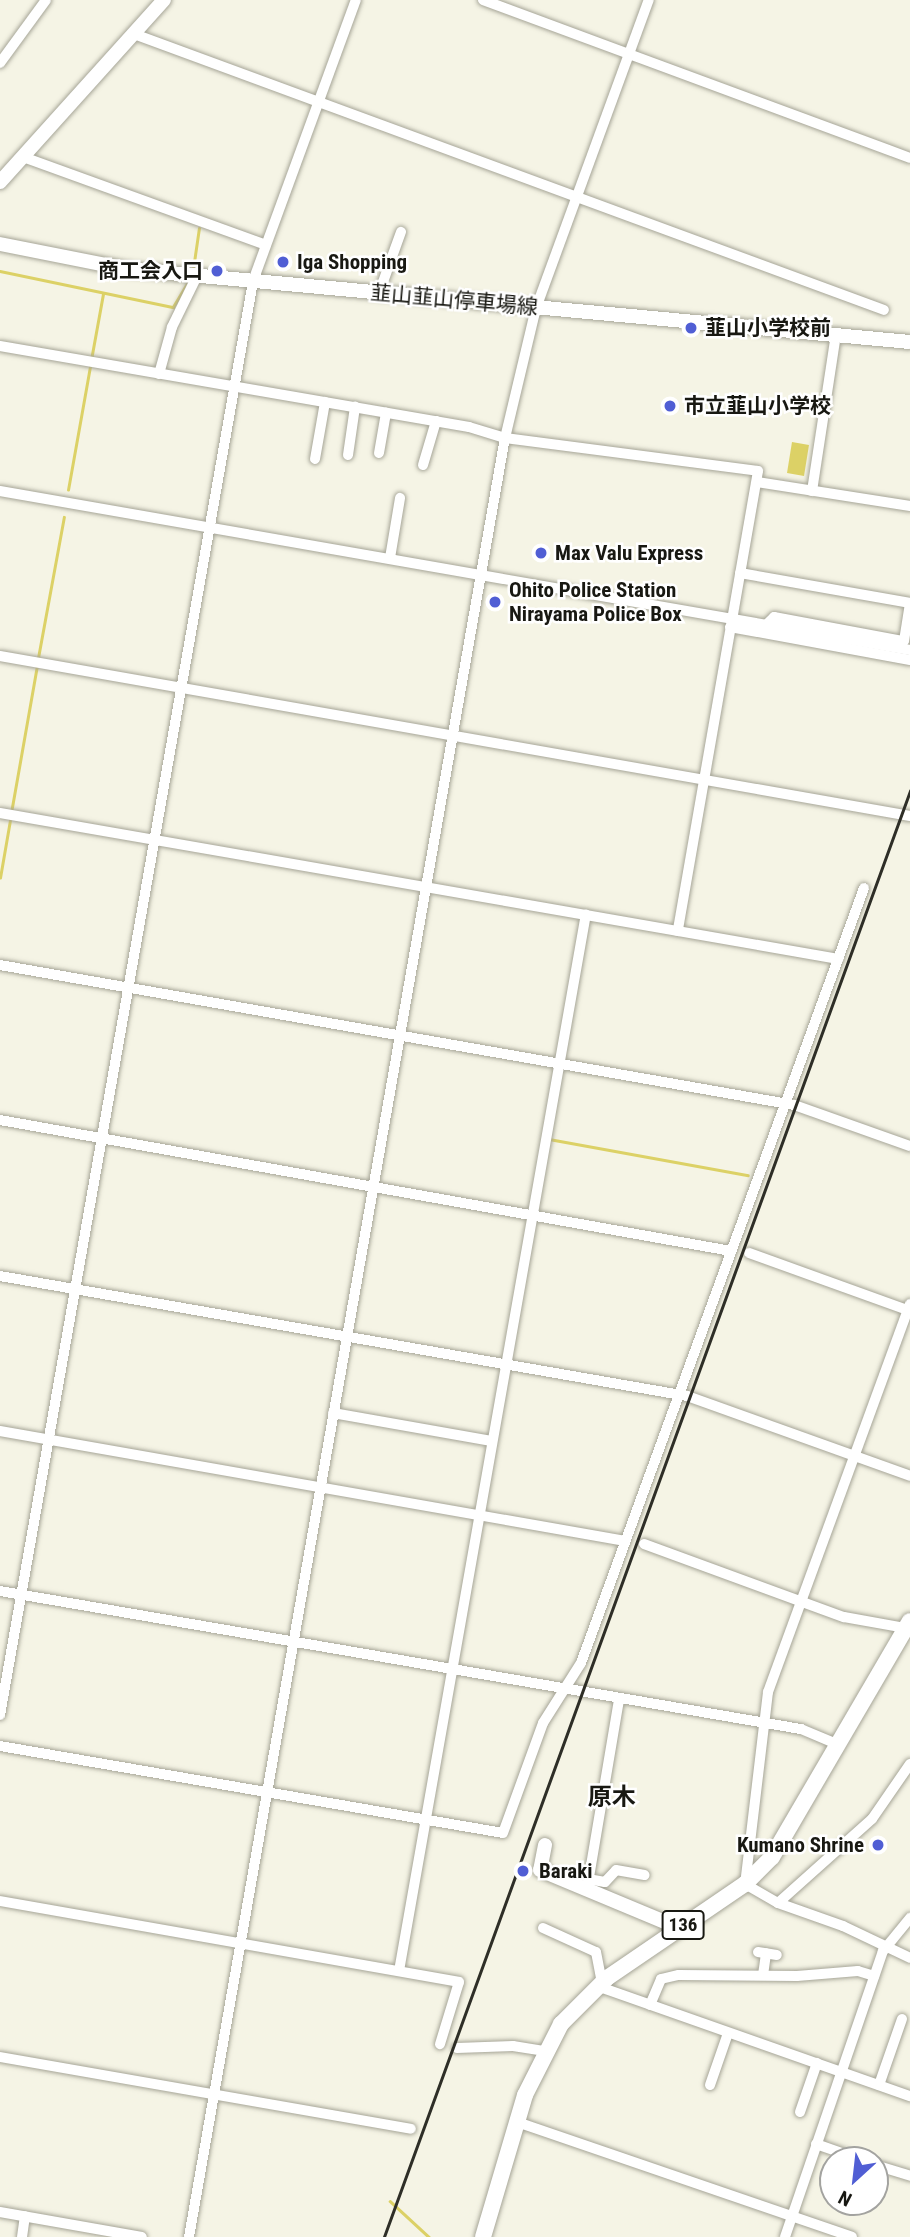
<!DOCTYPE html>
<meta charset="utf-8">
<style>
body{margin:0}
#map{position:relative;width:910px;height:2237px;overflow:hidden;background:#f5f4e5;font-family:"Roboto Condensed","Noto Sans JP",sans-serif}
div>[style]{position:absolute}
.water>*{inset:0;background:#dcd166}
.stream>*{height:2.5px;margin:-1.25px;padding:0 1.25px;transform-origin:1.25px;border-radius:1.25px;background:#dcd166}
.roads{filter:drop-shadow(0 0 2px #a6a597) drop-shadow(0 0 2px #a6a597)}
.minor>*{height:10px;margin:-5px;padding:0 5px;transform-origin:5px;border-radius:5px;background:#fff}
.major>*{height:14px;margin:-7px;padding:0 7px;transform-origin:7px;border-radius:7px;background:#fff}
.highway>*{height:16px;margin:-8px;padding:0 8px;transform-origin:8px;border-radius:8px;background:#fff}
.rail>*{height:2.5px;margin:-1.25px;padding:0 1.25px;transform-origin:1.25px;border-radius:1.25px;background:#2e2e27}
.dots>*{width:19px;height:19px;translate:-50% -50%;box-sizing:border-box;border:4px solid #fff;border-radius:50%}
span{translate:-50% -50%;white-space:nowrap;text-align:center;line-height:1.15;-webkit-text-stroke:5px #fff;paint-order:stroke}
.shield-label span{padding:2px 5px;background:#fff;border:2px solid;border-radius:5px;-webkit-text-stroke-width:0}
.shield-label{font-size:19px;color:#181812;font-weight:700}
.poi-label{font-size:21px;color:#181812;font-weight:700}
.left{translate:0 -50%;text-align:left}
.right{translate:-100% -50%;text-align:right}
.street-label{font-size:21px;color:#181812}
.quarter-label{font-size:24px;color:#181812;font-weight:700}
.north{position:absolute;left:819px;top:2146px;width:70px;height:70px;box-sizing:border-box;background:#fff;border:2px solid #a3a3a0;border-radius:50%;rotate:207deg;font-size:19px;font-weight:700;line-height:28px;text-align:center;color:#181812}
.north::after{content:'';display:block;margin:auto;width:24px;height:32px;background:#505ed4;clip-path:polygon(50% 0,100% 100%,50% 72%,0 100%)}
</style>
<div id="map">
<div class="water">
<i style="clip-path:polygon(792px 442px,809px 445px,804px 476px,787px 473px)"></i>
</div>
<div class="stream">
<i style="left:193px;top:269px;width:41px;rotate:-81.7deg"></i>
<i style="left:0;top:271px;width:177px;rotate:11.8deg"></i>
<i style="left:173px;top:307px;width:29px;rotate:-59deg"></i>
<i style="left:91px;top:360px;width:67px;rotate:-79.7deg"></i>
<i style="left:68px;top:490px;width:126px;rotate:-79.9deg"></i>
<i style="left:38px;top:658px;width:143px;rotate:-79.6deg"></i>
<i style="left:11px;top:813px;width:150px;rotate:-80deg"></i>
<i style="left:0;top:878px;width:59px;rotate:-80.2deg"></i>
<i style="left:549px;top:1139px;width:202px;rotate:10.3deg"></i>
<i style="left:390px;top:2201px;width:53px;rotate:42.7deg"></i>
</div>
<div class="roads">
<div class="minor">
<i style="left:483px;top:0;width:455px;rotate:20.3deg"></i>
<i style="left:134px;top:34px;width:799px;rotate:20.2deg"></i>
<i style="left:0;top:63px;width:78px;rotate:-53.9deg"></i>
<i style="left:23px;top:157px;width:258px;rotate:19.9deg"></i>
<i style="left:379px;top:293px;width:65px;rotate:-70.2deg"></i>
<i style="left:0;top:346px;width:476px;rotate:9.8deg"></i>
<i style="left:469px;top:427px;width:38px;rotate:17deg"></i>
<i style="left:505px;top:438px;width:255px;rotate:7.4deg"></i>
<i style="left:758px;top:471px;width:467px;rotate:99.9deg"></i>
<i style="left:159px;top:374px;width:49px;rotate:-74.5deg"></i>
<i style="left:172px;top:327px;width:57px;rotate:-63.9deg"></i>
<i style="left:379px;top:453px;width:41px;rotate:-80.1deg"></i>
<i style="left:348px;top:455px;width:49px;rotate:-81.7deg"></i>
<i style="left:315px;top:459px;width:58px;rotate:-80deg"></i>
<i style="left:423px;top:465px;width:46px;rotate:-73.5deg"></i>
<i style="left:757px;top:482px;width:155px;rotate:8.9deg"></i>
<i style="left:0;top:491px;width:924px;rotate:9.91deg"></i>
<i style="left:812px;top:491px;width:158px;rotate:-81.3deg"></i>
<i style="left:390px;top:558px;width:61px;rotate:-80.5deg"></i>
<i style="left:740px;top:573px;width:173px;rotate:10deg"></i>
<i style="left:767px;top:624px;width:10px;rotate:-45deg"></i>
<i style="left:774px;top:617px;width:132px;rotate:10.5deg"></i>
<i style="left:730px;top:627px;width:183px;rotate:10.4deg"></i>
<i style="left:904px;top:641px;width:37px;rotate:-81deg"></i>
<i style="left:0;top:656px;width:924px;rotate:9.97deg"></i>
<i style="left:0;top:813px;width:851px;rotate:9.88deg"></i>
<i style="left:0;top:965px;width:806px;rotate:10deg"></i>
<i style="left:794px;top:1105px;width:123px;rotate:19.5deg"></i>
<i style="left:0;top:1120px;width:743px;rotate:10.16deg"></i>
<i style="left:749px;top:1253px;width:171px;rotate:19.8deg"></i>
<i style="left:0;top:1276px;width:697px;rotate:9.91deg"></i>
<i style="left:687px;top:1396px;width:237px;rotate:19.7deg"></i>
<i style="left:910px;top:1304px;width:413px;rotate:110.1deg"></i>
<i style="left:768px;top:1692px;width:193px;rotate:96.8deg"></i>
<i style="left:745px;top:1884px;width:38px;rotate:30deg"></i>
<i style="left:778px;top:1903px;width:69px;rotate:19.5deg"></i>
<i style="left:843px;top:1926px;width:74px;rotate:25.5deg"></i>
<i style="left:333px;top:1413px;width:161px;rotate:10deg"></i>
<i style="left:0;top:1431px;width:635px;rotate:9.98deg"></i>
<i style="left:644px;top:1544px;width:213px;rotate:20.1deg"></i>
<i style="left:844px;top:1617px;width:63px;rotate:10.1deg"></i>
<i style="left:0;top:1591px;width:813px;rotate:9.78deg"></i>
<i style="left:801px;top:1729px;width:41px;rotate:22.8deg"></i>
<i style="left:0;top:1715px;width:1456px;rotate:-79.99deg"></i>
<i style="left:253px;top:281px;width:299px;rotate:-69.9deg"></i>
<i style="left:0;top:1746px;width:510px;rotate:9.81deg"></i>
<i style="left:503px;top:1833px;width:117px;rotate:-70deg"></i>
<i style="left:543px;top:1723px;width:71px;rotate:-57.7deg"></i>
<i style="left:581px;top:1663px;width:825px;rotate:-69.94deg"></i>
<i style="left:588px;top:1879px;width:17px;rotate:10deg"></i>
<i style="left:605px;top:1882px;width:16px;rotate:-47deg"></i>
<i style="left:616px;top:1870px;width:29px;rotate:10deg"></i>
<i style="left:587px;top:1889px;width:193px;rotate:-80.4deg"></i>
<i style="left:0;top:1901px;width:466px;rotate:10deg"></i>
<i style="left:459px;top:1982px;width:65px;rotate:107deg"></i>
<i style="left:778px;top:1903px;width:126px;rotate:-41.8deg"></i>
<i style="left:872px;top:1819px;width:67px;rotate:-55.4deg"></i>
<i style="left:543px;top:1928px;width:58px;rotate:24.4deg"></i>
<i style="left:596px;top:1952px;width:31px;rotate:79deg"></i>
<i style="left:758px;top:1952px;width:19px;rotate:9deg"></i>
<i style="left:399px;top:1971px;width:1073px;rotate:-79.97deg"></i>
<i style="left:763px;top:1975px;width:22px;rotate:-82deg"></i>
<i style="left:597px;top:1986px;width:332px;rotate:19.4deg"></i>
<i style="left:650px;top:2005px;width:28px;rotate:-67deg"></i>
<i style="left:661px;top:1979px;width:18px;rotate:-13deg"></i>
<i style="left:679px;top:1975px;width:118px;rotate:0.5deg"></i>
<i style="left:797px;top:1976px;width:61px;rotate:-4.7deg"></i>
<i style="left:858px;top:1971px;width:17px;rotate:17deg"></i>
<i style="left:457px;top:2048px;width:56px;rotate:-2deg"></i>
<i style="left:513px;top:2046px;width:31px;rotate:9deg"></i>
<i style="left:0;top:2057px;width:417px;rotate:9.9deg"></i>
<i style="left:710px;top:2085px;width:55px;rotate:-70.9deg"></i>
<i style="left:879px;top:2085px;width:70px;rotate:-70.8deg"></i>
<i style="left:800px;top:2112px;width:52px;rotate:-70.9deg"></i>
<i style="left:517px;top:2122px;width:354px;rotate:18.9deg"></i>
<i style="left:816px;top:2144px;width:49px;rotate:19.2deg"></i>
<i style="left:875px;top:2165px;width:37px;rotate:17deg"></i>
<i style="left:0;top:2212px;width:144px;rotate:10deg"></i>
<i style="left:22px;top:2237px;width:21px;rotate:-82deg"></i>
<i style="left:189px;top:2237px;width:1827px;rotate:-80.04deg"></i>
<i style="left:505px;top:438px;width:134px;rotate:-76.6deg"></i>
<i style="left:536px;top:308px;width:328px;rotate:-69.9deg"></i>
<i style="left:785px;top:2237px;width:302px;rotate:-71.1deg"></i>
<i style="left:883px;top:1951px;width:43px;rotate:-50.7deg"></i>
</div>
<div class="major">
<i style="left:0;top:182px;width:245px;rotate:-48deg"></i>
<i style="left:0;top:244px;width:128px;rotate:11.2deg"></i>
<i style="left:126px;top:269px;width:787px;rotate:5.32deg"></i>
<i style="left:545px;top:1845px;width:25px;rotate:101deg"></i>
<i style="left:540px;top:1870px;width:151px;rotate:22.6deg"></i>
</div>
<div class="highway">
<i style="left:483px;top:2237px;width:148px;rotate:-73.5deg"></i>
<i style="left:525px;top:2095px;width:80px;rotate:-63.1deg"></i>
<i style="left:561px;top:2024px;width:65px;rotate:-45deg"></i>
<i style="left:607px;top:1978px;width:167px;rotate:-34.3deg"></i>
<i style="left:745px;top:1884px;width:38px;rotate:-45deg"></i>
<i style="left:772px;top:1857px;width:273px;rotate:-59.7deg"></i>
</div>
</div>
<div class="rail">
<i style="left:384px;top:2237px;width:1539px;rotate:-70.01deg"></i>
</div>
<div class="dots">
<i style="left:283px;top:262px;background:#505ed4"></i>
<i style="left:217px;top:271px;background:#505ed4"></i>
<i style="left:691px;top:328px;background:#505ed4"></i>
<i style="left:670px;top:406px;background:#505ed4"></i>
<i style="left:541px;top:553px;background:#505ed4"></i>
<i style="left:495px;top:602px;background:#505ed4"></i>
<i style="left:878px;top:1845px;background:#505ed4"></i>
<i style="left:523px;top:1871px;background:#505ed4"></i>
</div>
<div class="shield-label">
<span style="left:683px;top:1925px">136</span>
</div>
<div class="poi-label">
<span class="left" style="left:297px;top:262px">Iga Shopping</span>
<span class="right" style="left:203px;top:271px">商工会入口</span>
<span class="left" style="left:705px;top:328px">韮山小学校前</span>
<span class="left" style="left:684px;top:406px">市立韮山小学校</span>
<span class="left" style="left:555px;top:553px">Max Valu Express</span>
<span class="left" style="left:509px;top:602px">Ohito Police Station<br>Nirayama Police Box</span>
<span class="right" style="left:864px;top:1845px">Kumano Shrine</span>
<span class="left" style="left:539px;top:1871px">Baraki</span>
</div>
<div class="street-label">
<span style="left:454px;top:300px;rotate:5deg">韮山韮山停車場線</span>
</div>
<div class="quarter-label">
<span style="left:612px;top:1798px">原木</span>
</div>
<div class="north">N</div>
</div>
